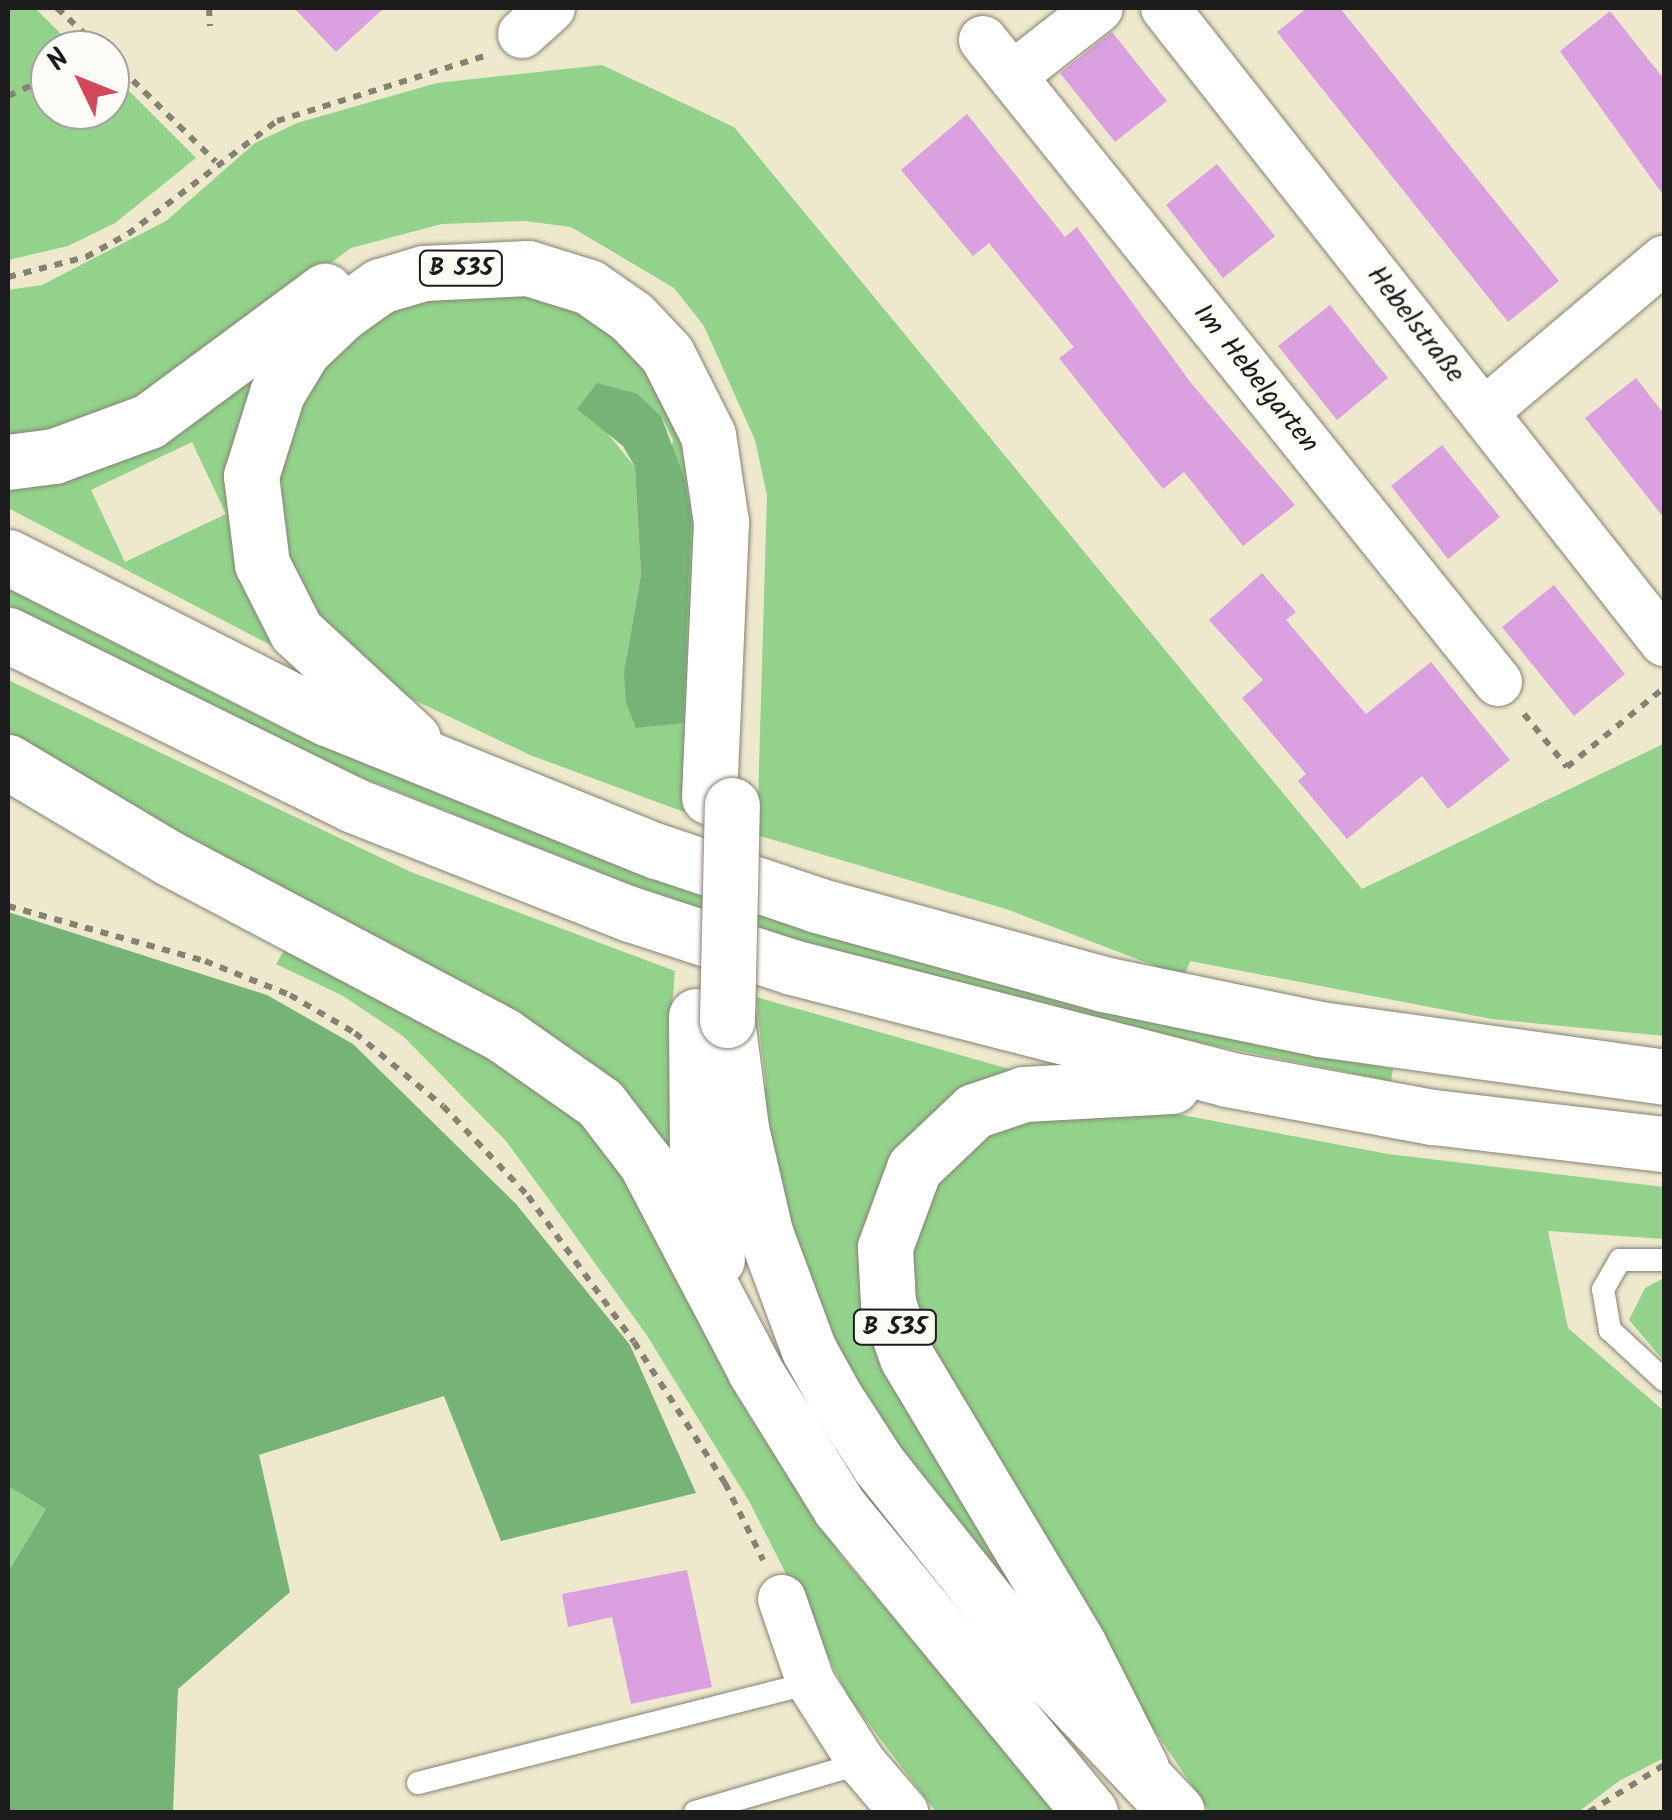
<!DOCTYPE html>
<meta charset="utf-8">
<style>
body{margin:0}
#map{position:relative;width:1672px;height:1820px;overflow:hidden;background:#eee9cd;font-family:Kalam,sans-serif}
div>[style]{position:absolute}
.green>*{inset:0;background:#92d28a}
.forest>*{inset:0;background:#75b476}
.building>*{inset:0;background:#daa0e0}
.path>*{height:6px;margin-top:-3px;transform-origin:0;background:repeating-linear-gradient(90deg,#858274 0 8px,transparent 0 16px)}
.roads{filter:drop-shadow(0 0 2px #858274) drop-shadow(0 0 2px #858274)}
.lane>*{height:22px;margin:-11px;padding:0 11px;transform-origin:11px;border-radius:11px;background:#fff}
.street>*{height:48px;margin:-24px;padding:0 24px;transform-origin:24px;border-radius:24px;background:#fff}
.highway>*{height:55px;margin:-27.5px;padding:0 27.5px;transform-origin:27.5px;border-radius:27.5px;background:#fff}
.bridges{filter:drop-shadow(0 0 2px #858274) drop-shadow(0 0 2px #858274)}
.highway-bridge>*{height:55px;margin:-27.5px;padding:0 27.5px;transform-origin:27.5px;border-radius:27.5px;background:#fff}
span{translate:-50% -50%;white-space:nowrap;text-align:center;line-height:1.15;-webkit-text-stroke:8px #fdfcf7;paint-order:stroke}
.shield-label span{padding:2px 8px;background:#fdfcf7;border:2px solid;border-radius:8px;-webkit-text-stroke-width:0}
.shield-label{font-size:25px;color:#1c1c1c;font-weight:700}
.street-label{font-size:28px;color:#1c1c1c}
.frame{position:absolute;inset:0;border:10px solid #1c1c1c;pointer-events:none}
.north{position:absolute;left:30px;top:30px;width:100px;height:100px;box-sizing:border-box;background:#fdfcf7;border:2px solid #a3a29f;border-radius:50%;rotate:313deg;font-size:28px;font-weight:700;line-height:40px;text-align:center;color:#1c1c1c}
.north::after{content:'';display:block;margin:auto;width:35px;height:45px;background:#d1495b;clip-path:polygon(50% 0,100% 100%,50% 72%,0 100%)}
</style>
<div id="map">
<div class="green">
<i style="clip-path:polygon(8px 8px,35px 8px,77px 50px,50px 50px,50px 110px,110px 110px,110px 72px,196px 158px,115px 223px,68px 246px,8px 260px)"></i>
<i style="clip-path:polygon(602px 65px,734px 127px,1362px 889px,1663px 744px,1664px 1036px,1492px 1019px,1190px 961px,1184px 977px,1006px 909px,757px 835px,767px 495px,755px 440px,704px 326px,674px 288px,571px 227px,525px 221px,442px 224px,351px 248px,134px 408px,8px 447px,8px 290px,42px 285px,166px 221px,255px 143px,297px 123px,437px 83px)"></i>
<i style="clip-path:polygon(evenodd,526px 287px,621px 330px,703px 471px,684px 812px,530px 755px,391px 689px,322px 633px,277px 538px,280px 444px,327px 356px,411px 296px,526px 287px,638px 394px,661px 416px,673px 440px,624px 672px,641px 575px,635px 467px,604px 429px,638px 394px)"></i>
<i style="clip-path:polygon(evenodd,260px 365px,282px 651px,8px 508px,8px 480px,260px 365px,192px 442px,226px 514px,125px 562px,91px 490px,192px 442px)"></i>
<i style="clip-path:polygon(8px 589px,288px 731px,626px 869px,888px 954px,1202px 1033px,1393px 1069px,1391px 1081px,1057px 1014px,774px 933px,627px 883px,310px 757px,8px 605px)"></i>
<i style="clip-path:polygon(8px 680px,411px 872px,675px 971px,670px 1034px,684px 1167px,8px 740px)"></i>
<i style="clip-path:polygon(293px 935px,574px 1095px,697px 1299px,737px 1396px,793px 1484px,844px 1559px,1058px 1812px,936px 1812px,849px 1698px,749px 1501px,646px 1334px,553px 1205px,506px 1141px,403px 1036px,343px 996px,276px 964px)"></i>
<i style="clip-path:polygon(756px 997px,1013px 1070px,868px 1235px,1062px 1652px,934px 1509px,814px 1321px,752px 1090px,766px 1086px)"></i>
<i style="clip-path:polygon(1161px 1111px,1388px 1154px,1664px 1187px,1664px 1239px,1548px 1231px,1568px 1328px,1664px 1411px,1664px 1758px,1619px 1781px,1578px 1812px,1210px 1812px,1116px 1674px,913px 1331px,910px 1210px,992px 1121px)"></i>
<i style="clip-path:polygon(1664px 1278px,1664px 1361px,1629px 1320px,1645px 1288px)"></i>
<i style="clip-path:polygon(8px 1486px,46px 1509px,8px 1572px)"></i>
</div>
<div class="forest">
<i style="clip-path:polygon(597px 383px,638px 394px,661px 416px,684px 477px,691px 519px,683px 723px,636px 728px,626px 702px,624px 672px,641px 575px,635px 467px,623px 446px,577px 409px)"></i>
<i style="clip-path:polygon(8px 912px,267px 995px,353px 1044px,516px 1204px,630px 1345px,696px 1493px,501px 1541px,444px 1396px,259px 1455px,290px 1592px,178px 1689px,173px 1812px,8px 1812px,8px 1572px,46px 1509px,8px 1486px)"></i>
</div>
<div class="building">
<i style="clip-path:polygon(294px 8px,384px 8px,336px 52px)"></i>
<i style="clip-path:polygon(1307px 8px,1340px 8px,1559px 281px,1508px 322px,1277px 32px)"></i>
<i style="clip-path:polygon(1610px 11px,1664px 79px,1664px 196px,1560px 51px)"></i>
<i style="clip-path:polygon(1112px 32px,1167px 101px,1115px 142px,1060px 73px)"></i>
<i style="clip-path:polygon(967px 114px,1065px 237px,1077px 227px,1191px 383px,1295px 505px,1243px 546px,1184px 472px,1163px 489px,1059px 358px,1074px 347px,989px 243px,973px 256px,901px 170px)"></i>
<i style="clip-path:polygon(1217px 164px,1275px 236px,1223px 278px,1166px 205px)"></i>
<i style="clip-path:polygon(1330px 305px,1388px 378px,1337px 420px,1278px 346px)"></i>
<i style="clip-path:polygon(1636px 378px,1664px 414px,1664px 518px,1585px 418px)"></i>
<i style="clip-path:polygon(1442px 445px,1500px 517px,1448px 559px,1391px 486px)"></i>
<i style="clip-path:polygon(1262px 573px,1296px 612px,1286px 620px,1366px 714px,1431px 662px,1510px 760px,1448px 809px,1422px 776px,1347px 839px,1298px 781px,1306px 774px,1242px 698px,1263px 680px,1209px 620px)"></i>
<i style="clip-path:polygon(1554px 585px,1625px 674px,1574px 716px,1502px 627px)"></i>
<i style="clip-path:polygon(687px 1570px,712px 1687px,631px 1704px,612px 1617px,568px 1627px,562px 1594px)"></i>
</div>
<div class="path">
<i style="left:57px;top:8px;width:62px;rotate:43deg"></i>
<i style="left:209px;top:8px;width:18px;rotate:87deg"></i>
<i style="left:110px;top:58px;width:148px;rotate:44.5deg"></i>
<i style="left:8px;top:96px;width:46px;rotate:-24.3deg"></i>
<i style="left:8px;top:277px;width:81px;rotate:-14.4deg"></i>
<i style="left:86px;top:257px;width:48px;rotate:-28.7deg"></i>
<i style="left:128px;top:234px;width:187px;rotate:-37.2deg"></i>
<i style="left:277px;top:121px;width:217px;rotate:-17.4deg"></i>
<i style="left:1524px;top:714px;width:68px;rotate:50.9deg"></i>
<i style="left:1567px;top:767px;width:125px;rotate:-39.2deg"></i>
<i style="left:8px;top:906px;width:205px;rotate:15.6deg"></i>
<i style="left:205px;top:961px;width:92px;rotate:21.8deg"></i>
<i style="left:290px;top:995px;width:75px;rotate:30.3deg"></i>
<i style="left:355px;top:1033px;width:114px;rotate:39.7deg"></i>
<i style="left:443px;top:1106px;width:124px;rotate:46.6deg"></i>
<i style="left:528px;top:1196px;width:180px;rotate:54deg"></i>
<i style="left:634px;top:1342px;width:168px;rotate:57.2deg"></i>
<i style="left:725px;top:1483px;width:86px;rotate:63.7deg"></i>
<i style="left:1589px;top:1812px;width:89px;rotate:-32.1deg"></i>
</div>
<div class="roads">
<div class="lane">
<i style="left:1664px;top:1260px;width:44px;rotate:180deg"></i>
<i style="left:1620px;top:1260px;width:34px;rotate:120deg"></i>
<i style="left:1603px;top:1289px;width:42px;rotate:80.3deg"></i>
<i style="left:1610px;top:1330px;width:74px;rotate:42.8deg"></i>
<i style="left:418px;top:1783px;width:406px;rotate:-14.3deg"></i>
<i style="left:695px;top:1812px;width:174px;rotate:-16.4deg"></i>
</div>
<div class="street">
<i style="left:1165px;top:8px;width:807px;rotate:51.79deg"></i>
<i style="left:522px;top:34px;width:39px;rotate:-42deg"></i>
<i style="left:983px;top:40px;width:823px;rotate:51.26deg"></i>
<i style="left:1012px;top:76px;width:110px;rotate:-38deg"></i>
<i style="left:1484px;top:412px;width:236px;rotate:-40.2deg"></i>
<i style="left:782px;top:1599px;width:89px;rotate:71deg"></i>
<i style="left:811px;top:1683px;width:95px;rotate:57.5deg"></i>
<i style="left:862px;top:1763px;width:65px;rotate:49.4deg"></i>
</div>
<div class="highway">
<i style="left:8px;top:462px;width:46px;rotate:-7.4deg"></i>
<i style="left:54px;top:456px;width:101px;rotate:-20.2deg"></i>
<i style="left:149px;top:421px;width:219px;rotate:-36.5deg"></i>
<i style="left:8px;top:557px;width:357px;rotate:26.8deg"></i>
<i style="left:327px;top:718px;width:356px;rotate:22deg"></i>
<i style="left:657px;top:851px;width:169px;rotate:18.6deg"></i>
<i style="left:817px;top:905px;width:297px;rotate:15.4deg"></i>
<i style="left:1103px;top:984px;width:222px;rotate:11.7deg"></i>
<i style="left:1320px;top:1029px;width:347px;rotate:7.9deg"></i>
<i style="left:8px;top:635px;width:385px;rotate:26.2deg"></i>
<i style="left:353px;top:805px;width:298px;rotate:21.5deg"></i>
<i style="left:630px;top:914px;width:170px;rotate:18.1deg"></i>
<i style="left:792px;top:967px;width:449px;rotate:14.4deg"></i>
<i style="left:1227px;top:1079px;width:209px;rotate:10.5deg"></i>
<i style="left:1433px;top:1117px;width:233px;rotate:6.7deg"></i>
<i style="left:413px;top:739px;width:159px;rotate:-137.3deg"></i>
<i style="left:296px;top:631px;width:75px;rotate:-116.9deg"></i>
<i style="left:262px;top:564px;width:89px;rotate:-97.1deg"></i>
<i style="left:251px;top:476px;width:87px;rotate:-72.6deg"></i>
<i style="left:277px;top:393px;width:50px;rotate:-58.8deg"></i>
<i style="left:303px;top:350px;width:54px;rotate:-43.5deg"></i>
<i style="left:342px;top:313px;width:47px;rotate:-35.4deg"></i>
<i style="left:380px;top:286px;width:46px;rotate:-16.5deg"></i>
<i style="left:424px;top:273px;width:104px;rotate:-2.8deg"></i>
<i style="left:528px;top:268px;width:64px;rotate:17.3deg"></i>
<i style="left:589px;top:287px;width:52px;rotate:34.9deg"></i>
<i style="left:632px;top:317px;width:51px;rotate:46.6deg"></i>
<i style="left:667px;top:354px;width:91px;rotate:63.2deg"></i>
<i style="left:708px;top:435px;width:88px;rotate:81.5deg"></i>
<i style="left:721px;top:522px;width:275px;rotate:92.5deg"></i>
<i style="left:8px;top:762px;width:187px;rotate:30.8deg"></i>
<i style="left:169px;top:858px;width:378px;rotate:27.9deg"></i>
<i style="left:503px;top:1035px;width:118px;rotate:35deg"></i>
<i style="left:600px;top:1103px;width:76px;rotate:52.5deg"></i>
<i style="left:646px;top:1163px;width:235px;rotate:62.3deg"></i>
<i style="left:755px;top:1371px;width:161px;rotate:58.2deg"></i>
<i style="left:840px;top:1508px;width:394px;rotate:50.6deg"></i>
<i style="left:696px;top:1016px;width:130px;rotate:89.6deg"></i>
<i style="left:697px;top:1146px;width:115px;rotate:80deg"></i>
<i style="left:727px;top:1020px;width:109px;rotate:82.6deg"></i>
<i style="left:741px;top:1128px;width:107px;rotate:77deg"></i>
<i style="left:765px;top:1232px;width:126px;rotate:69.6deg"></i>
<i style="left:809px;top:1350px;width:54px;rotate:61deg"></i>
<i style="left:835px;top:1397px;width:81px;rotate:57.1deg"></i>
<i style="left:879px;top:1465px;width:256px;rotate:51.5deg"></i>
<i style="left:1038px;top:1665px;width:202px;rotate:46.6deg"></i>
<i style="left:1141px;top:1768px;width:138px;rotate:-116.8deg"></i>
<i style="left:1079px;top:1645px;width:335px;rotate:-120.9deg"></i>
<i style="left:907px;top:1358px;width:58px;rotate:-109.1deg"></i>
<i style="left:888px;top:1303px;width:56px;rotate:-93.1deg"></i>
<i style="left:885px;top:1247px;width:84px;rotate:-69.8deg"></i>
<i style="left:914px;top:1168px;width:83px;rotate:-43.5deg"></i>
<i style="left:974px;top:1111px;width:53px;rotate:-18.8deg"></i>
<i style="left:1024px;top:1094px;width:148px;rotate:-3.1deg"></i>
</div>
</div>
<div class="bridges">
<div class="highway-bridge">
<i style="left:727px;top:1020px;width:215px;rotate:-88.7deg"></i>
</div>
</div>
<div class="shield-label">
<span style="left:461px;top:268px">B 535</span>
<span style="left:895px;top:1327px">B 535</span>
</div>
<div class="street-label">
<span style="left:1415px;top:325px;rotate:52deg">Hebelstraße</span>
<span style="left:1255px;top:379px;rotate:51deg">Im Hebelgarten</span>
</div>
<div class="frame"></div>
<div class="north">N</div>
</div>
